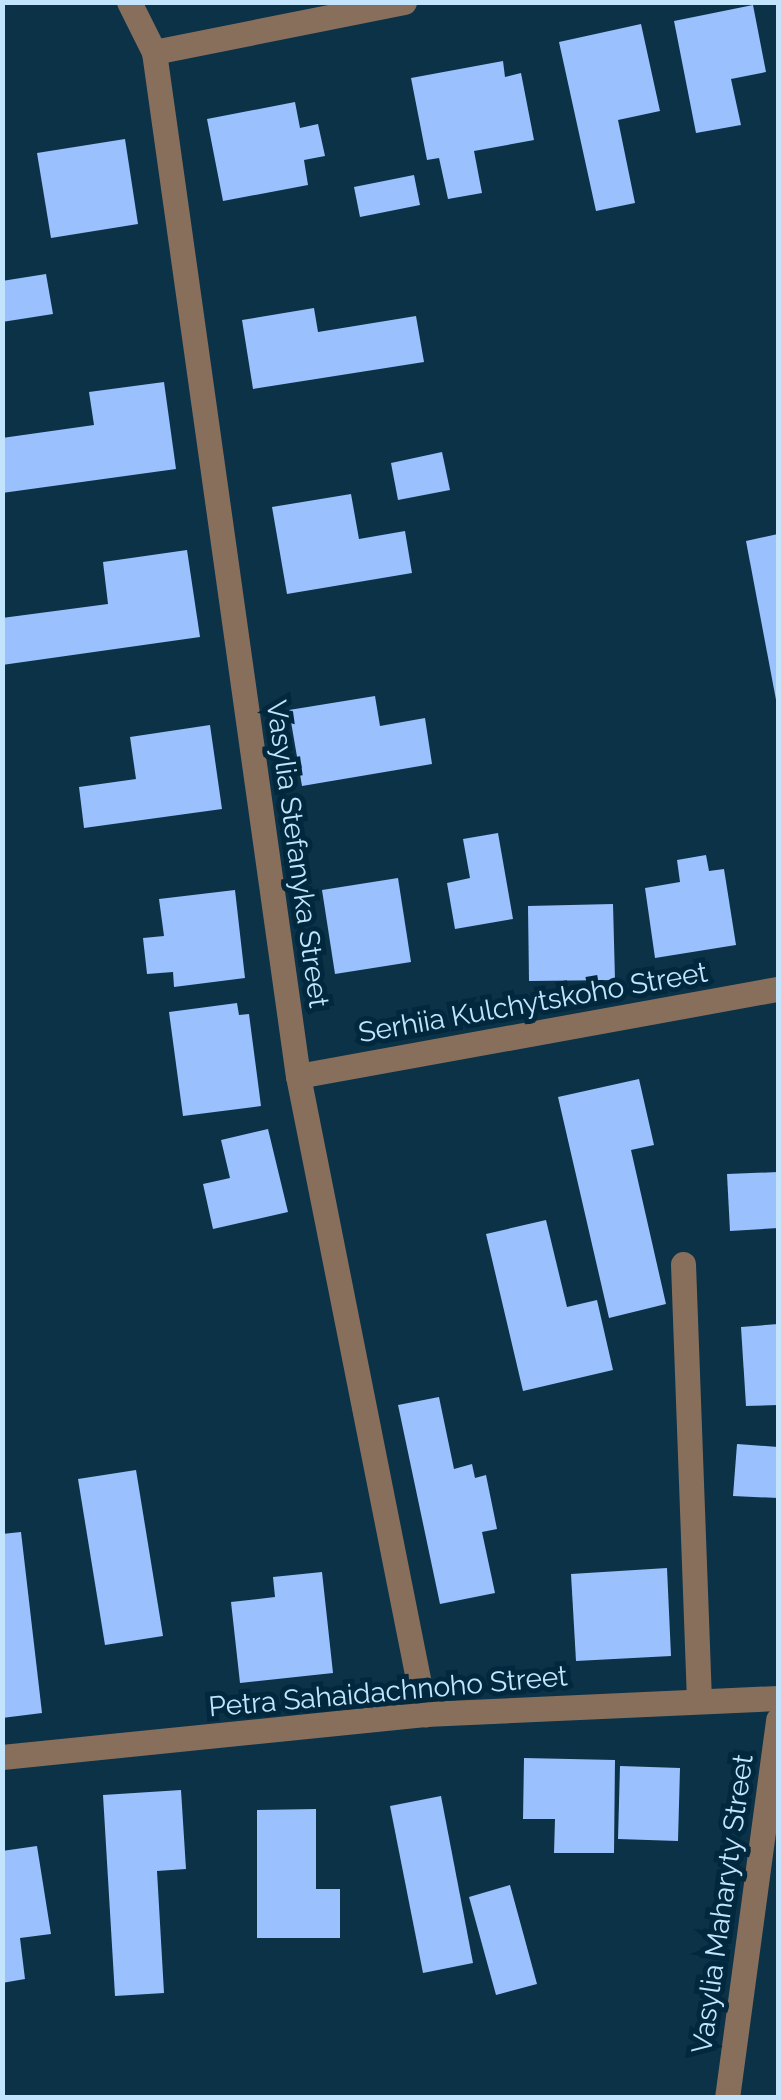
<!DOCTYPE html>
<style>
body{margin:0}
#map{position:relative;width:781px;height:2100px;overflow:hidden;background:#0c3248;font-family:Raleway,sans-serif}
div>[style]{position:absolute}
.building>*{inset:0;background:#9ac1fd}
.minor>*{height:25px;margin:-12.5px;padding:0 12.5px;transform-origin:12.5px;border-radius:12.5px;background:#886f5c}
span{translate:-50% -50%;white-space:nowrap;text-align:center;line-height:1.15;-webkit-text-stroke:10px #01283d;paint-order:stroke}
.street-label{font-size:28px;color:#c2e4fc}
.frame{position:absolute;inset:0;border:5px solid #c2e4fc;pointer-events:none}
</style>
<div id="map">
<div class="building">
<i style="clip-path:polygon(753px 5px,766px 72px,731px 79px,741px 125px,696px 133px,674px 21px)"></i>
<i style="clip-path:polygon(641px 24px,660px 111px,618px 120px,635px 203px,596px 211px,559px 42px)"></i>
<i style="clip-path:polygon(503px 61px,505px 77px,521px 73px,534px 140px,474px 151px,482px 193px,448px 199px,439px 158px,427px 160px,411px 78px)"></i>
<i style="clip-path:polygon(295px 102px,300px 128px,318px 124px,325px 156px,304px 160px,308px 185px,223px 201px,207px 119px)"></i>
<i style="clip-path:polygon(125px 139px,138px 224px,51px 238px,37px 153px)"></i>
<i style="clip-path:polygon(414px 175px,420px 205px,360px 217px,354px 187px)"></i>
<i style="clip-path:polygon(46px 274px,53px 314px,2px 322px,2px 281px)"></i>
<i style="clip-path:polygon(314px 308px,318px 332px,416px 316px,424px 362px,253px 389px,242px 320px)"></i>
<i style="clip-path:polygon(164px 382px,176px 469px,2px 493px,2px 438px,94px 425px,89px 392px)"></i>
<i style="clip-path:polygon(442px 452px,450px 490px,398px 500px,391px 463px)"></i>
<i style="clip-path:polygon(351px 494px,359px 539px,405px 531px,412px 573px,287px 594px,272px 507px)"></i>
<i style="clip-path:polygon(778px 534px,778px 705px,777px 705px,746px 541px)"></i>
<i style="clip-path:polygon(187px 550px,200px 637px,2px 665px,2px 618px,108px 604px,103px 562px)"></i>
<i style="clip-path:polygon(375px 696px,380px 726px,425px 718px,432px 764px,302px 786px,289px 710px)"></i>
<i style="clip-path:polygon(210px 725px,222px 809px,84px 828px,79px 787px,136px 779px,130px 737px)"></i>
<i style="clip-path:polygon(498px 833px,513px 919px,455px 929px,447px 883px,470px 878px,463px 839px)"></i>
<i style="clip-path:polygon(706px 855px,709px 871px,724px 869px,736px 945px,655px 958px,645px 888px,680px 882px,677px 860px)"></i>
<i style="clip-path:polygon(398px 878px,411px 962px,335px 974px,322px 890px)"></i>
<i style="clip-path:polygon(235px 890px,245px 978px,174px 987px,173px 972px,147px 974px,143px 938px,164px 936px,159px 899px)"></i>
<i style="clip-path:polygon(613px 904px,615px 980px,529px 981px,528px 906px)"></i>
<i style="clip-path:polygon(237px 1003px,239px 1015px,249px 1014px,261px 1106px,183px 1116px,169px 1012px)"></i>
<i style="clip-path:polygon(639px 1079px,654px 1145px,631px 1150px,666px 1304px,609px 1318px,558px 1097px)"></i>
<i style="clip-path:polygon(268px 1129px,288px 1212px,213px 1229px,203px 1184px,230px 1178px,221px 1140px)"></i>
<i style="clip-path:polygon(778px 1172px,778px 1228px,730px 1231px,727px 1174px)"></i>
<i style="clip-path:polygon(546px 1220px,567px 1307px,597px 1300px,613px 1370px,523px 1391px,486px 1234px)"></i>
<i style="clip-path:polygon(778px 1324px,778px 1405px,746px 1406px,741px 1327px)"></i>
<i style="clip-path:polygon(439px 1397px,454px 1469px,472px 1464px,475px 1478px,486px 1475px,497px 1529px,482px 1532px,495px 1593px,440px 1604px,398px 1405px)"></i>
<i style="clip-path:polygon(737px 1444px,778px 1447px,778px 1498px,733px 1496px)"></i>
<i style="clip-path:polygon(136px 1470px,163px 1636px,105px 1645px,78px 1479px)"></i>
<i style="clip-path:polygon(21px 1532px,42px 1713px,2px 1718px,2px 1534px)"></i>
<i style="clip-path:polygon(667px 1568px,671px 1656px,576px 1661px,571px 1574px)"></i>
<i style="clip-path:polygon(322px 1572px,333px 1673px,240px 1683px,231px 1602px,275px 1597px,273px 1577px)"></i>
<i style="clip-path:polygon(524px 1758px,615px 1760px,614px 1853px,554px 1853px,555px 1819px,523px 1819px)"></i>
<i style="clip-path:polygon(620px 1766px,680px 1768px,678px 1841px,618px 1839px)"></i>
<i style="clip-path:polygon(181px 1790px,186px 1869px,157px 1871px,164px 1993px,115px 1996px,103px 1795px)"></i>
<i style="clip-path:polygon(441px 1796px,473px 1963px,423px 1973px,390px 1806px)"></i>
<i style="clip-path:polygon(316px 1809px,316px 1889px,340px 1889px,340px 1938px,257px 1938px,257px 1810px)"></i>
<i style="clip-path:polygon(37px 1846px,51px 1934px,20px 1938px,25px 1979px,2px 1983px,2px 1851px)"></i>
<i style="clip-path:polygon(510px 1885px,537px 1984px,496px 1995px,469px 1897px)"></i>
</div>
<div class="minor">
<i style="left:129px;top:2px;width:56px;rotate:63.4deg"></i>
<i style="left:154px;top:52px;width:1034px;rotate:82deg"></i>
<i style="left:298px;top:1076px;width:651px;rotate:78.74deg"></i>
<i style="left:154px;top:52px;width:255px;rotate:-11.3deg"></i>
<i style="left:298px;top:1076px;width:488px;rotate:-10.3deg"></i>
<i style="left:683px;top:1264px;width:436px;rotate:87.9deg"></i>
<i style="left:2px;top:1757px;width:425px;rotate:-5.8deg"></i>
<i style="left:425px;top:1714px;width:353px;rotate:-2.6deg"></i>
<i style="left:727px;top:2098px;width:382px;rotate:-82.3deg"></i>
</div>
<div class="street-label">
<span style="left:297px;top:854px;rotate:82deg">Vasylia Stefanyka Street</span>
<span style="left:533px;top:1003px;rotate:-10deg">Serhiia Kulchytskoho Street</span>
<span style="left:388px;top:1692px;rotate:-5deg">Petra Sahaidachnoho Street</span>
<span style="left:723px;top:1904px;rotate:-82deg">Vasylia Maharyty Street</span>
</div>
<div class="frame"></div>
</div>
